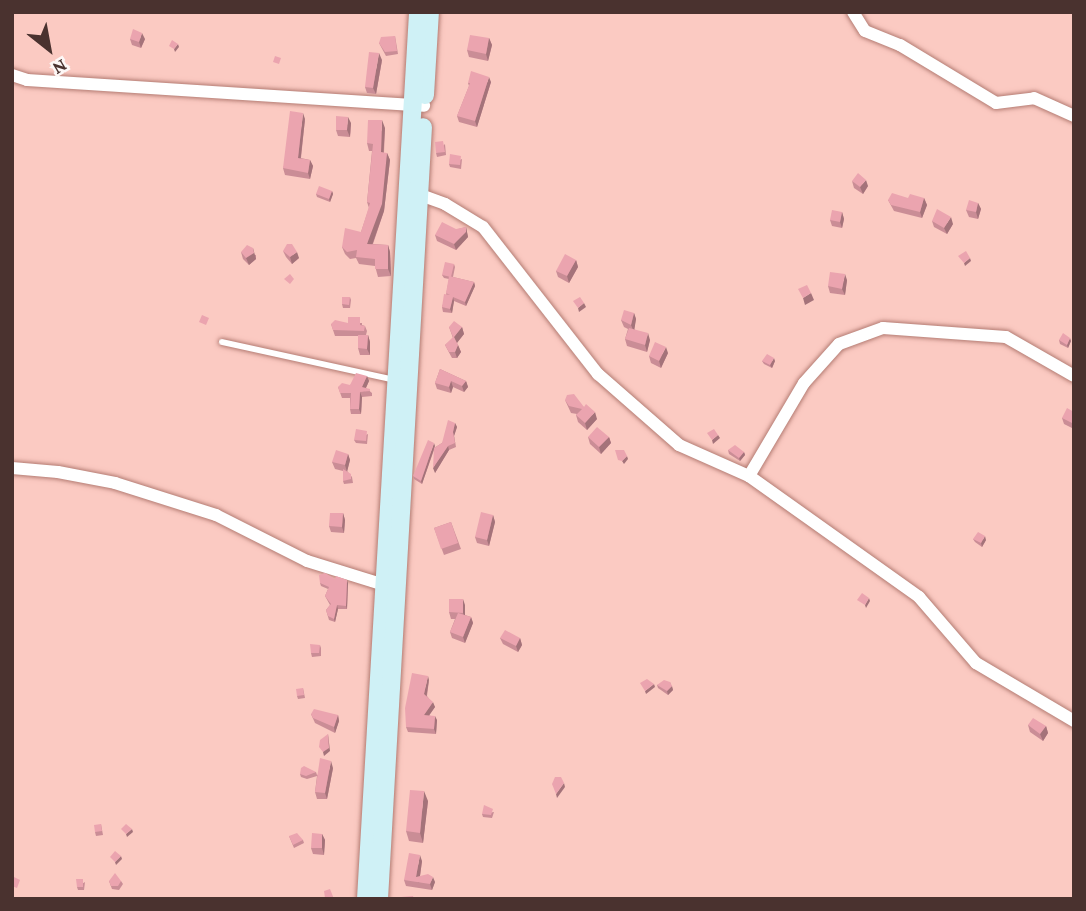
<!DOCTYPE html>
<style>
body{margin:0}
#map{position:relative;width:1086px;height:911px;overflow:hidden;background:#fbcac2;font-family:"Crimson Pro",serif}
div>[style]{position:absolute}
.roads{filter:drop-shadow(0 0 2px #b47c73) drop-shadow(0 0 2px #b47c73)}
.lane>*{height:6px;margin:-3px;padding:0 3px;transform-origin:3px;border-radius:3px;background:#fff}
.street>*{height:12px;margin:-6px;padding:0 6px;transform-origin:6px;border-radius:6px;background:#fff}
.secondary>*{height:18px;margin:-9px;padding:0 9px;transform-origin:9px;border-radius:9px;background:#cff1f6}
.wall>*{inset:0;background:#ca8d96}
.shaded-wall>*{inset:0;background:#a4737a}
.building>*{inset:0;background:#eba4af}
span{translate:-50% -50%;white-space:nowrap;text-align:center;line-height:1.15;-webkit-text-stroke:5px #fdf7f6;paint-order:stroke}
.frame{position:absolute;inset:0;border:14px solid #4a322f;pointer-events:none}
.north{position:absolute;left:14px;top:14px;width:70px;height:70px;-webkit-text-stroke:5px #fdf7f6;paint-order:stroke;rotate:149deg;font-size:19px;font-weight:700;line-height:28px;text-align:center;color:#4a322f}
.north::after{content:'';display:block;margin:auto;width:24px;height:32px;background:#4a322f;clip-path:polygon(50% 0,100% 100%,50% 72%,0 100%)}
</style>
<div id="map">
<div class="roads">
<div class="lane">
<i style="left:222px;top:342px;width:177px;rotate:12.4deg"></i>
</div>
<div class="street">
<i style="left:853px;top:12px;width:22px;rotate:58deg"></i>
<i style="left:865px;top:31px;width:38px;rotate:22deg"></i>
<i style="left:900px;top:45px;width:112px;rotate:31.1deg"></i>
<i style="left:996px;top:103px;width:38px;rotate:-7deg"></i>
<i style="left:1034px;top:98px;width:44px;rotate:24.2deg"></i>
<i style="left:12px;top:75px;width:16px;rotate:18deg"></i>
<i style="left:27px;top:80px;width:398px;rotate:3.7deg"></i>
<i style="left:415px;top:193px;width:32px;rotate:20deg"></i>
<i style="left:445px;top:204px;width:44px;rotate:31.2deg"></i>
<i style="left:483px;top:227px;width:187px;rotate:52deg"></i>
<i style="left:598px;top:374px;width:108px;rotate:41.2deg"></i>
<i style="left:679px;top:445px;width:77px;rotate:23.9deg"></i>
<i style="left:749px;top:476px;width:209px;rotate:35.4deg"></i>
<i style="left:919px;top:597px;width:87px;rotate:49.2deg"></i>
<i style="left:976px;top:663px;width:114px;rotate:30.6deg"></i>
<i style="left:12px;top:468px;width:46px;rotate:5deg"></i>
<i style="left:58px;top:472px;width:58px;rotate:10.9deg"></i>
<i style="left:115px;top:483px;width:106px;rotate:17.6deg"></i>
<i style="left:216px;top:515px;width:102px;rotate:26.8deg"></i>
<i style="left:307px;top:561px;width:81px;rotate:17.3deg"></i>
<i style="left:749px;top:476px;width:108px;rotate:-59.4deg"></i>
<i style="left:804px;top:383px;width:52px;rotate:-48.1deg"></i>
<i style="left:839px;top:344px;width:47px;rotate:-20deg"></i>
<i style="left:883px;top:328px;width:123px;rotate:4.2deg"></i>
<i style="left:1006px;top:337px;width:78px;rotate:29.8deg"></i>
</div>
<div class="secondary">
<i style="left:425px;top:95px;width:83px;rotate:-86.6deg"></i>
<i style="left:366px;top:899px;width:889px;rotate:-86.64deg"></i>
<i style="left:379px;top:899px;width:773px;rotate:-86.74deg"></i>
</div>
</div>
<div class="wall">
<i style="clip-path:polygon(395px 36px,398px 54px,386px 56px,379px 43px)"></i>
<i style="clip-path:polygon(489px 38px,492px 45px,488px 61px,469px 57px,467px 50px)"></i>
<i style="clip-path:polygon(130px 39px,145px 39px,141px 48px,132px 45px)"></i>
<i style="clip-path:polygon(382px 60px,376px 94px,367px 93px,365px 87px)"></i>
<i style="clip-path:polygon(491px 82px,477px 127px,459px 122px,457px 116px,469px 86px,468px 83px)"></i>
<i style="clip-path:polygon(305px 119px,301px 158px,310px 160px,313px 166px,310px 179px,285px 175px,283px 168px)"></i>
<i style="clip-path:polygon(351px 123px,350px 137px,338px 136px,336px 130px)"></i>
<i style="clip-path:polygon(385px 128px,384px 153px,387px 153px,390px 160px,384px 211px,373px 244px,388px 245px,390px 252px,391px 276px,378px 277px,375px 266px,359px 264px,356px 258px,350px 259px,345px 254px,342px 247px,361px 232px,369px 208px,367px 202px,372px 151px,369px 151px,367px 143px)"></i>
<i style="clip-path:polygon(445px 144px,446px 155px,437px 157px,436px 153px)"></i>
<i style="clip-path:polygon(462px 159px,461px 169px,450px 167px,449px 164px)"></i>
<i style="clip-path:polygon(852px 181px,868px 186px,863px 194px,854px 188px)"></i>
<i style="clip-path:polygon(332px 191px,333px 194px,330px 202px,317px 197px,316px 194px)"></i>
<i style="clip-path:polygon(908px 198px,924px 198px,927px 205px,922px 218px,894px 211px,888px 200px)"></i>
<i style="clip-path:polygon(978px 203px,981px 209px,978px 219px,969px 217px,966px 210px)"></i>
<i style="clip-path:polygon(842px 212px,844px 219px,842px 228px,832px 226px,830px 220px)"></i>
<i style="clip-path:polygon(932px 221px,953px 224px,947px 234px,934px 227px)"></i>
<i style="clip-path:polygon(466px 227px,468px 237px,456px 250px,437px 241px,435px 235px)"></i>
<i style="clip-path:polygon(283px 251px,299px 258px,292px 264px,286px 257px)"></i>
<i style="clip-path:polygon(241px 252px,256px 255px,256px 259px,249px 265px,243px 259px)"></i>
<i style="clip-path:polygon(576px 260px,578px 267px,569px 283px,558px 277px,556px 271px)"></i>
<i style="clip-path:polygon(454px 264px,455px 267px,453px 277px,474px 282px,475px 286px,466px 306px,454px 301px,452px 313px,443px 312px,442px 307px,446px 295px,449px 279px,444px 278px,442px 275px)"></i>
<i style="clip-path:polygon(847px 280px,845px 295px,830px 293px,828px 286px)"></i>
<i style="clip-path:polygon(350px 297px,351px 300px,350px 308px,343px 308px,342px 304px)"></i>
<i style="clip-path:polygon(634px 313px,636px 319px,634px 329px,650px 340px,647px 352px,627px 346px,625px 339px,628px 329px,624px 327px,621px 320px)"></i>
<i style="clip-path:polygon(348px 323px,362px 323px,362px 325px,365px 326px,367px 331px,366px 335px,368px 335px,370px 342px,370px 355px,360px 355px,358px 348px,358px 336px,335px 336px,331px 324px)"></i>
<i style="clip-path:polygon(449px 327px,462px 327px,464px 334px,457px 343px,461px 352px,457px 358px,452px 358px,445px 345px,453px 338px)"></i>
<i style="clip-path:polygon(1059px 340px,1071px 341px,1068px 348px,1060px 344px)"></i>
<i style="clip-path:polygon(668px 353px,661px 368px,651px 363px,649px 356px)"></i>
<i style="clip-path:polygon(762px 361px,775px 361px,772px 368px,764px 364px)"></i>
<i style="clip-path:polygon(440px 369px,466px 381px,468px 387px,464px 392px,453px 387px,451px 393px,437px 389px,435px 383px)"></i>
<i style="clip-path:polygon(367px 376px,369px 381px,366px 388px,372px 393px,372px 396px,362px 397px,361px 414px,351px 414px,350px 409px,350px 398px,342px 398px,338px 387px,350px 385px)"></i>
<i style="clip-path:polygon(565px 400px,584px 407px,597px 419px,587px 430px,578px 422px,576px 415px,577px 414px,571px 413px)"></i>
<i style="clip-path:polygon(1074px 412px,1074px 429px,1064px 424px,1062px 418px)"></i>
<i style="clip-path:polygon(455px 423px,457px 427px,454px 436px,456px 447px,449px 450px,435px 473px,434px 450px,422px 484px,414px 479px,413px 476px,435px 446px,434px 448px,442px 443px)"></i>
<i style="clip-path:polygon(368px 434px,367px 444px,356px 443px,354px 440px)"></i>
<i style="clip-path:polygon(588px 437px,609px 437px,611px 443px,601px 454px,590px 444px)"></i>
<i style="clip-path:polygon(728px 450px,744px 452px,745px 455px,740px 461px,729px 454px)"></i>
<i style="clip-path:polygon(348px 454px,350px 460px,347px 471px,352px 477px,353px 483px,344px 484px,343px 481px,343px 471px,335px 469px,332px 462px)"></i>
<i style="clip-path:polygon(343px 513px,345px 520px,344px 533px,331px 532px,329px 526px)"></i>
<i style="clip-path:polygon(493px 515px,495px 522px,489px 546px,477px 543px,475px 537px)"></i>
<i style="clip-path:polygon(451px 522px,461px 549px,444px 555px,434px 528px)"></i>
<i style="clip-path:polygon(973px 539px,986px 540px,982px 547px,975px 542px)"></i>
<i style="clip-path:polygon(335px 579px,348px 583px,347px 609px,338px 609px,335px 622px,329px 620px,326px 610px,330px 605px,325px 596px,328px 589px,321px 586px,320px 583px)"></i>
<i style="clip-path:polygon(465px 605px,465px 615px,471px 617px,473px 623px,465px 643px,452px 638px,450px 632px,455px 619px,451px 619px,449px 612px)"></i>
<i style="clip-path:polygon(500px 638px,520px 638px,522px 645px,518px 652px,503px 644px)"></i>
<i style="clip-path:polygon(320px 645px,321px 648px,321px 656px,312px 657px,311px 653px)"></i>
<i style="clip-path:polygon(429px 680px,427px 696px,435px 707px,429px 715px,437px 720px,436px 734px,408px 732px,406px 727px)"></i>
<i style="clip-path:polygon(670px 682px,673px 690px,668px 695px,658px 688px,657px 685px)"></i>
<i style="clip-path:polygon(303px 688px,305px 698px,298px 699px,297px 696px)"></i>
<i style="clip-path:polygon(311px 714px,338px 715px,339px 721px,335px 733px,315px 723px)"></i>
<i style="clip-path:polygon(1028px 725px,1046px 726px,1048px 733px,1043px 741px,1030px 732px)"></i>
<i style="clip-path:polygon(333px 768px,327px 799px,317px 799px,315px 792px,317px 776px,307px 779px,301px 777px,300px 774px,316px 772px,317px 775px)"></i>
<i style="clip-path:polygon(428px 801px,423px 843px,409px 841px,406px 831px)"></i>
<i style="clip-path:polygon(494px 812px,492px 818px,483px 817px,482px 814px)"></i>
<i style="clip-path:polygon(101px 824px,103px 835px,96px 836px,95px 832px)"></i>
<i style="clip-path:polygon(322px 834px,325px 840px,324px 855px,313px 854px,311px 848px)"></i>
<i style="clip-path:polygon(289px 836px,303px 840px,304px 843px,294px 848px)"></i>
<i style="clip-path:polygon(422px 861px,420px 876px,435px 882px,432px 890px,406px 886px,404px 880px)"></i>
<i style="clip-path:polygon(109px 881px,121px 881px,123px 884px,119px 890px,112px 889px)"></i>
<i style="clip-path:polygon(85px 882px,84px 890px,78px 890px,77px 887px)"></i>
</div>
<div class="shaded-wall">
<i style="clip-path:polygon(142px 33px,145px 39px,141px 48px,139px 42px)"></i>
<i style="clip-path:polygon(489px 38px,492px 45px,488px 61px,486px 54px)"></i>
<i style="clip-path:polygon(178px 44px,179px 47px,175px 52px,174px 49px)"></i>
<i style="clip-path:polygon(379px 53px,382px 60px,376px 94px,373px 88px)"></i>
<i style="clip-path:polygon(489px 77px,491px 82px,477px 127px,475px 121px)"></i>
<i style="clip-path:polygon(303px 113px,305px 119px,300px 164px,298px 158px)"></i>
<i style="clip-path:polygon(348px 117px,351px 123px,350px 137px,347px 130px)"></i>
<i style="clip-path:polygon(382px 120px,385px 128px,383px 160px,381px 152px)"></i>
<i style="clip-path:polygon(387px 153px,390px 160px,384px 211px,370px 251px,367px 244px)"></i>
<i style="clip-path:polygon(310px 160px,313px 166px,310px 179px,308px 173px)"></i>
<i style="clip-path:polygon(866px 180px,868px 186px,863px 194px,860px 187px)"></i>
<i style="clip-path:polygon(332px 191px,333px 194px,330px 202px,329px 199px)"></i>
<i style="clip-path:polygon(924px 198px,927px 205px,922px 218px,920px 212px)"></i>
<i style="clip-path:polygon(978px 203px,981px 209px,978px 219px,976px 212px)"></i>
<i style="clip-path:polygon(842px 212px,844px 219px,842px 228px,840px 222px)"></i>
<i style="clip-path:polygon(951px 217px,953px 224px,947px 234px,944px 228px)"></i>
<i style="clip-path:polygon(466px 227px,468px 237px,456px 250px,454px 244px)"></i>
<i style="clip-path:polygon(388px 245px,390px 252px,391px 276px,388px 269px)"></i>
<i style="clip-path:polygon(253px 248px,256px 259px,249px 265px,246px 258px)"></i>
<i style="clip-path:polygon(297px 252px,299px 258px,292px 264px,290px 257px)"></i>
<i style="clip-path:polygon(970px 258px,971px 261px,965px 266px,964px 263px)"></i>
<i style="clip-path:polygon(576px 260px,578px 267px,569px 283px,567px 276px)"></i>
<i style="clip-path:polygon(845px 274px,847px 280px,845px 295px,842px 289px)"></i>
<i style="clip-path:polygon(474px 282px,475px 286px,466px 306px,465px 302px)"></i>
<i style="clip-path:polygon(811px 293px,814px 300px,805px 305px,803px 298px)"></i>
<i style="clip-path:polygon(453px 297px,454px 301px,452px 313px,450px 309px)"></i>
<i style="clip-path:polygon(584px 303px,586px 307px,579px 312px,578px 308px)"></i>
<i style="clip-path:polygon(634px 313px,636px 319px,634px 332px,631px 325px)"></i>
<i style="clip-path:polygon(462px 327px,464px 334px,456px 344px,454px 337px)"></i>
<i style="clip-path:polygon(648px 333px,650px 340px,647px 352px,645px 345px)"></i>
<i style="clip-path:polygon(368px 335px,370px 342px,370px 355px,367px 349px)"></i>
<i style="clip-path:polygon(1070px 338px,1071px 341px,1068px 348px,1067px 345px)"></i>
<i style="clip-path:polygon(458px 345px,461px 352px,457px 358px,455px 352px)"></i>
<i style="clip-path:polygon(666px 347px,668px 353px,661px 368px,659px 361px)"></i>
<i style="clip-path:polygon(774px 358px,775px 361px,772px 368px,770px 365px)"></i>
<i style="clip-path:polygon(367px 376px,369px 381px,364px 392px,362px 387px)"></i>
<i style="clip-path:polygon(451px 381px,453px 387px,451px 393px,449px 387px)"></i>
<i style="clip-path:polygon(466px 381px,468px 387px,464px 392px,462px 386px)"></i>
<i style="clip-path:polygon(360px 392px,362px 397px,361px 414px,359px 409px)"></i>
<i style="clip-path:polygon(595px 412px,597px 419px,587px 430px,585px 423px)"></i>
<i style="clip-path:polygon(455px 423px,457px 427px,454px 436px,456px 447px,453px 432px)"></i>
<i style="clip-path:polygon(718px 435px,720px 438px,713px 444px,712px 440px)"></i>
<i style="clip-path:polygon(609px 437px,611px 443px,601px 454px,599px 447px)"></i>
<i style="clip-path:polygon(434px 443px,435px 446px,422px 484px,421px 481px)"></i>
<i style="clip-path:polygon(448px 446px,449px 450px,435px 473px,433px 468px)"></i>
<i style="clip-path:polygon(744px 452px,745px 455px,740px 461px,739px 458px)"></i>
<i style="clip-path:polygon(348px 454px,350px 460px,347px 472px,345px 465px)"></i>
<i style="clip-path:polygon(627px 456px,628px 459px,624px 464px,622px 461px)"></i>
<i style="clip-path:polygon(343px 513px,345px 520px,344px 533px,342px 527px)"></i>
<i style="clip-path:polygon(493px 515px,495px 522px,489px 546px,487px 540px)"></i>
<i style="clip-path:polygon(985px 536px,986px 540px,982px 547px,981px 543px)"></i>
<i style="clip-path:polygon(347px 580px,348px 583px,347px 609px,346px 606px)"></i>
<i style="clip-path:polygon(869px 598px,870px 601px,866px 608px,865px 605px)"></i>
<i style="clip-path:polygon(463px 599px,465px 605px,465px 619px,463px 613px)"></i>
<i style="clip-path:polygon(337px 605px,338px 609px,335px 622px,334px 619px)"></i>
<i style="clip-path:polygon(471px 617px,473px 623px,465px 643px,463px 637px)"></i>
<i style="clip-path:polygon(520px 638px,522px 645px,518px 652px,516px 646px)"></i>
<i style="clip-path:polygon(428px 676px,429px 680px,426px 699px,424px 694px)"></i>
<i style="clip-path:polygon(654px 684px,655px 687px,646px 694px,645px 691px)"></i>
<i style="clip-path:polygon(672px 686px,673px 690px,668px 695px,667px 691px)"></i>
<i style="clip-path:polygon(433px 702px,435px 707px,426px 720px,424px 715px)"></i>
<i style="clip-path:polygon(338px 715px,339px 721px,335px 733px,334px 727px)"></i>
<i style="clip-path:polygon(435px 716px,437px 720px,436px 734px,434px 729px)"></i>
<i style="clip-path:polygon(1046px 726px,1048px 733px,1043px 741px,1040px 734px)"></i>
<i style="clip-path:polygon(328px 734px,330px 751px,324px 756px,323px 752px)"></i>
<i style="clip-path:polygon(331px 761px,333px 768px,327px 799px,325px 793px)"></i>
<i style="clip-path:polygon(564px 783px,565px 787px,557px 798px,556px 794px)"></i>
<i style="clip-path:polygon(424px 791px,428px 801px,423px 843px,420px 833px)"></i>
<i style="clip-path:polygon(132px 829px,133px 832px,127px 837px,126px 834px)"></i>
<i style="clip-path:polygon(322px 834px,325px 840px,324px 855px,322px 848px)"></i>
<i style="clip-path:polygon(420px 855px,422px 861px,419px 883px,416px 877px)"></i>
<i style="clip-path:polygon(121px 856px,122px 859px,116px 865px,115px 862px)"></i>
<i style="clip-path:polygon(433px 877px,435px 882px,432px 890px,430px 884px)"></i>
</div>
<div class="building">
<i style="clip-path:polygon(133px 29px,142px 33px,139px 42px,130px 39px)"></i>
<i style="clip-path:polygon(470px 35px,489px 38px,486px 54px,467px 50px)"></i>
<i style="clip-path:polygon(395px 36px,397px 51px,385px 52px,379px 43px,381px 37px)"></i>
<i style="clip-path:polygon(172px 40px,178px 44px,174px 49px,169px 46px)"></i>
<i style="clip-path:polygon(369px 52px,379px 53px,373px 88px,365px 87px)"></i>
<i style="clip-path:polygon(275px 56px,281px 58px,279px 64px,273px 62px)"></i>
<i style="clip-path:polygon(471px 71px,489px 77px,475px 121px,457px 116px,470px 83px,468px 83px)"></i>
<i style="clip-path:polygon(290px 111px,303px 113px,298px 158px,310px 160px,308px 173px,283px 168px)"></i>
<i style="clip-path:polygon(336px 116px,348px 117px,347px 130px,336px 130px)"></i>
<i style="clip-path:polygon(368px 120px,382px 120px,381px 152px,387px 153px,382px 204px,367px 244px,388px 245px,388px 269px,375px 269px,375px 259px,356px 257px,357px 250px,347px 252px,342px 247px,345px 228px,361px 232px,370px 203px,367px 202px,373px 144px,367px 143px)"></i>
<i style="clip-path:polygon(443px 141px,445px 152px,436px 153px,435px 142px)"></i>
<i style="clip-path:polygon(450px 154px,461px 156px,460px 165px,449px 164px)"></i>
<i style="clip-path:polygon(858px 173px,866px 180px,860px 187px,852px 181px)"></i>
<i style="clip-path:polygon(319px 186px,332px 191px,329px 199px,316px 194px)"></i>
<i style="clip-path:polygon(892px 193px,908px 198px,910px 194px,924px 198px,920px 212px,891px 205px,888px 200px)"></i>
<i style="clip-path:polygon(969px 200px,978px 203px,976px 212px,966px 210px)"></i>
<i style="clip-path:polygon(937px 209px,951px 217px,944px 228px,932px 221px)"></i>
<i style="clip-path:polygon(832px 210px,842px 212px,840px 222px,830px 220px)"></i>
<i style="clip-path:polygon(442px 222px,456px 229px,466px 227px,466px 232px,454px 244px,435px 235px)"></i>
<i style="clip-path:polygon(287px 244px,292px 244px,297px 252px,290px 257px,283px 251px)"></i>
<i style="clip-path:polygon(247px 245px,253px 248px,254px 253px,246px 258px,241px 252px)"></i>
<i style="clip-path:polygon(966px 251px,970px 258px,964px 263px,958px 256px)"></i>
<i style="clip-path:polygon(565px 254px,576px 260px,567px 276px,556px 271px)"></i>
<i style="clip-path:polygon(445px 262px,454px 264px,451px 277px,442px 275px)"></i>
<i style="clip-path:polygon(830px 272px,845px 274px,842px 289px,828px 286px)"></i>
<i style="clip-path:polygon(290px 274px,294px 279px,290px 284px,284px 279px)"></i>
<i style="clip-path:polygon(449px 276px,474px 282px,465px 302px,453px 297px,450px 309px,442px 307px,444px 294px,450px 295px,446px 293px)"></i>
<i style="clip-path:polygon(807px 285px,811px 293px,803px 298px,798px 289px)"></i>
<i style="clip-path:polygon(342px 297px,350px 297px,349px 305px,342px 304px)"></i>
<i style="clip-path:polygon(580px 297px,584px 303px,578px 308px,573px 301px)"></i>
<i style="clip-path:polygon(624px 310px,634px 313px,631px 325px,621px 320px)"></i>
<i style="clip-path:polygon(202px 315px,209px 318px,206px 325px,199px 322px)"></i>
<i style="clip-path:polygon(348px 317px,360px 317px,360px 325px,365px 326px,364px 331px,333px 330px,331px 324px,335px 320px,348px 323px)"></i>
<i style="clip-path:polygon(454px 321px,462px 327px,454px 337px,458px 345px,455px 352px,449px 352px,445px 345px,453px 337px,449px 327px)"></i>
<i style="clip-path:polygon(629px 328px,648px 333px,645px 345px,625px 339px)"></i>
<i style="clip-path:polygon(1063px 333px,1070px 338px,1067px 345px,1059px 340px)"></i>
<i style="clip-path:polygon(358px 335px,368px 335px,367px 349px,358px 348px)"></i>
<i style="clip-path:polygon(655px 342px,666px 347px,659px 361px,649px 356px)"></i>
<i style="clip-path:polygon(767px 354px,774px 358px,770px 365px,762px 361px)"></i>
<i style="clip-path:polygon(440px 369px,466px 381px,462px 386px,451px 381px,449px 387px,435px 383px)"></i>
<i style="clip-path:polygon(356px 373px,367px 376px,362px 387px,370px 389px,370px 391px,360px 392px,359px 409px,350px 409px,351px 393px,340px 393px,338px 387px,342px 383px,350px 385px)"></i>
<i style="clip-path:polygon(574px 394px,584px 407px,586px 404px,595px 412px,585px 423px,576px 415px,582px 409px,569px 406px,565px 400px,567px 395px)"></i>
<i style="clip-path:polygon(1067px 408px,1074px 412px,1074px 424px,1062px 418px)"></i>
<i style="clip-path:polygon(448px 420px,455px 423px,453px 432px,455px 443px,448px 446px,433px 468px,434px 448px,442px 443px)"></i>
<i style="clip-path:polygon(597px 427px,609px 437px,599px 447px,588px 437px)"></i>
<i style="clip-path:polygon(356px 429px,367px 431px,366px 441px,354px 440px)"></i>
<i style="clip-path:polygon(714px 429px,718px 435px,712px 440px,707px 433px)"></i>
<i style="clip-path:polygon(428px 440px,434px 443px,421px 481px,413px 476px)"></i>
<i style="clip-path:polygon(735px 445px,744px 452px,739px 458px,728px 450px)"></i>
<i style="clip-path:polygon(336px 450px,348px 454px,345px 465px,332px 462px)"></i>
<i style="clip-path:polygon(615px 450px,624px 450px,627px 456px,622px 461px,618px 460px)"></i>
<i style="clip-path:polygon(343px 469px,351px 474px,351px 479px,343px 481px)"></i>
<i style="clip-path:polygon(481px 512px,493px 515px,487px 540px,475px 537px)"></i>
<i style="clip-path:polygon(330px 513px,343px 513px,342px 527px,329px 526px)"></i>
<i style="clip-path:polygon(451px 522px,458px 543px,441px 549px,434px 528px)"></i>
<i style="clip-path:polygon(978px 532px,985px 536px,981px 543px,973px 539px)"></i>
<i style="clip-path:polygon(325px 573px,335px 579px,336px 576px,347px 580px,346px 606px,337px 605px,334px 619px,328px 616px,326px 610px,331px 604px,325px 596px,329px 587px,320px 583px,319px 575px)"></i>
<i style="clip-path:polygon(862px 593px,869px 598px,865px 605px,857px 600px)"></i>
<i style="clip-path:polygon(449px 599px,463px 599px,463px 613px,449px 612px)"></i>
<i style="clip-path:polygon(458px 613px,471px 617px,463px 637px,450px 632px)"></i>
<i style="clip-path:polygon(505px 630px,520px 638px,516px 646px,500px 638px)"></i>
<i style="clip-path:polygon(310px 644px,320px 645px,319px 653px,311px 653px)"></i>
<i style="clip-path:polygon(412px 673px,428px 676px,424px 694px,433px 702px,424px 715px,435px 716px,434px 729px,406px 727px,405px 708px)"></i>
<i style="clip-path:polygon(647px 679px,654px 684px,645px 691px,640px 683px)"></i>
<i style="clip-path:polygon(664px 680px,670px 682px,672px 686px,667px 691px,657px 685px)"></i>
<i style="clip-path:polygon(303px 688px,304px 695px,297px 696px,296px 689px)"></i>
<i style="clip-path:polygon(314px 709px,338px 715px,334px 727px,313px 718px,311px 714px)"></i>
<i style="clip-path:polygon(1033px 718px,1046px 726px,1040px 734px,1028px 725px)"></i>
<i style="clip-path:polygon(328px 734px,329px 748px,323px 752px,319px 747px,320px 740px)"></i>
<i style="clip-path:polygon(320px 758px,331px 761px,325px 793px,315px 792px)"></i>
<i style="clip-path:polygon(304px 766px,316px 772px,306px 776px,300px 774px,301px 768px)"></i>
<i style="clip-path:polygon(555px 777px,561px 777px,564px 783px,556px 794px,552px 784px)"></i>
<i style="clip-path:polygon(410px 790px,424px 791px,420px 833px,406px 831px)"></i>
<i style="clip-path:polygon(484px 805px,493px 809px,491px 815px,482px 814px)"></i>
<i style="clip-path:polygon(101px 824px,102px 831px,95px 832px,94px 825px)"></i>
<i style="clip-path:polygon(126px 824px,132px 829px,126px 834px,121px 829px)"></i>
<i style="clip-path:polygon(297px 833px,303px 840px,293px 845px,289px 836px)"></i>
<i style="clip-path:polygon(312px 833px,322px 834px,322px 848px,311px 848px)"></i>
<i style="clip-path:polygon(115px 851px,121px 856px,115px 862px,110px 857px)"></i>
<i style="clip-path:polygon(409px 853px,420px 855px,416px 877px,428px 874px,433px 877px,430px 884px,404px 880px)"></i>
<i style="clip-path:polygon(115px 873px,121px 881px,118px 886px,111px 886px,109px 881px)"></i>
<i style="clip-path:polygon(12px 876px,20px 880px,17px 888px,12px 886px)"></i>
<i style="clip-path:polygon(76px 879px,83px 879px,83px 887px,77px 887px)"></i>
<i style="clip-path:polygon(330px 889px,334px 899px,325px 898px,324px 891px)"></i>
<i style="clip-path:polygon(413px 896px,414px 899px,401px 899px,401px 897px)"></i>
</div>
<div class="frame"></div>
<div class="north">N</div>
</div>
